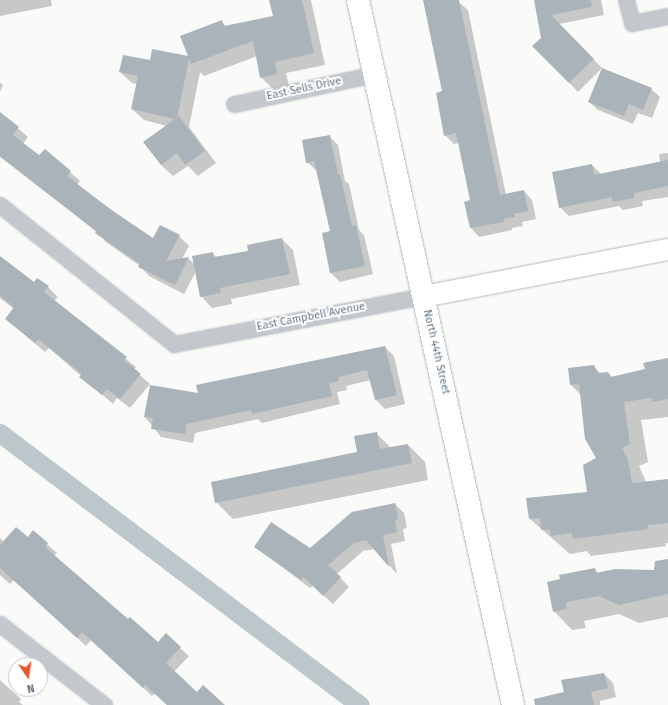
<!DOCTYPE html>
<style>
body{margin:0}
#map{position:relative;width:668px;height:705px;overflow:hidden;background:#fafaf8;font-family:"Fira Sans",sans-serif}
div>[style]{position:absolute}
.shadow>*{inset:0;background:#0003}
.canal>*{height:19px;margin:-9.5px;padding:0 9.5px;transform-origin:9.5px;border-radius:9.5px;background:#bbc7cb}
.building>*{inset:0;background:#aab3b9}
.roads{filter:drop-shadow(0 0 1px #b3babf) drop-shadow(0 0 1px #b3babf)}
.street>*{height:15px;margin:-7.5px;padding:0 7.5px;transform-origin:7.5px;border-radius:7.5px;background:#c3c8cc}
.secondary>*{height:21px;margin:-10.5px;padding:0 10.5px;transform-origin:10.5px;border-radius:10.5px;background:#fff}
.primary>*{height:22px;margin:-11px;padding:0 11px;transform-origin:11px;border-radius:11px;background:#fff}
span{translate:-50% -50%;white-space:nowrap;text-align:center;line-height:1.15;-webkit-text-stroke:4px #fff;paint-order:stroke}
.street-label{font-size:11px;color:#657683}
.north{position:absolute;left:8px;top:657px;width:40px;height:40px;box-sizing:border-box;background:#fff;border:1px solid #c1c8cd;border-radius:50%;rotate:167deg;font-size:11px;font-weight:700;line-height:16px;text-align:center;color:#657683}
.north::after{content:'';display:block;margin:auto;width:14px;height:18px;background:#e4572e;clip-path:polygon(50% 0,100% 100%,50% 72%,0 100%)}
</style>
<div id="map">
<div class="shadow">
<i style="clip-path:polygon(0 0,51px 0,52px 6px,0 16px)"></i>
<i style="clip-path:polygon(270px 0,311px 0,325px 65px,286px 73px,289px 86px,273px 89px,261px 77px,257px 56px,204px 76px,200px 72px,189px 127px,216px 163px,198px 176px,188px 166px,173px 176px,161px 165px,167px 126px,144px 120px,132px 109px,137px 84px,132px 83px,120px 72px,151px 62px,190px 57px,221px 21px,227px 27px,274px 17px)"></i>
<i style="clip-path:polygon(424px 0,456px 0,468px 10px,506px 195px,524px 191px,532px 200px,536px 219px,522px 222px,523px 226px,512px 228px,512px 230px,479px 237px,471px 228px,466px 202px,472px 201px,459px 143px,454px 144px,445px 135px,443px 92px)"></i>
<i style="clip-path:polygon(535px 0,601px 0,604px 15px,559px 24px,602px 68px,578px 92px,534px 46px,542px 38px)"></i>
<i style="clip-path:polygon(0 82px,3px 86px,0 91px)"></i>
<i style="clip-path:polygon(651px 89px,660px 97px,652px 118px,638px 113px,633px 124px,598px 110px,589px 102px)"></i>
<i style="clip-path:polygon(0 113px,28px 137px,23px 144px,39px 157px,45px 150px,80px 181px,77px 185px,153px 240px,179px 236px,189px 246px,182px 259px,188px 258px,194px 264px,212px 253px,217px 258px,249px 251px,282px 239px,293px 250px,300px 285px,231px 299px,232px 304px,212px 308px,201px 296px,196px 271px,184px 294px,149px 276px,140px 266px,106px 242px,97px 232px,0 157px)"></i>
<i style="clip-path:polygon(329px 136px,338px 145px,345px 181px,349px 184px,359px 230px,364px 235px,373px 274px,340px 282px,331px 273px,323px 234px,331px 232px,317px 171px,307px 162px)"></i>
<i style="clip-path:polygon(668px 153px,668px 197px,642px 201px,643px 206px,623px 210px,619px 206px,569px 216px,560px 207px,592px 165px,601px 174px,660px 162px,659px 154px)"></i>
<i style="clip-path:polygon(0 257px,35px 283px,37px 280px,48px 287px,58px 297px,54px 301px,136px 367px,134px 370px,150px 384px,130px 408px,117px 398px,113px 404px,49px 348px,45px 352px,6px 319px,14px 309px,0 298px)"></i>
<i style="clip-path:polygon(385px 347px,394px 356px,405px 404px,385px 409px,376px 400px,371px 380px,346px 386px,347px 390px,337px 392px,340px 404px,262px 423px,258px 419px,195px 433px,193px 443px,161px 437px,145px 417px,199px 395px)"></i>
<i style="clip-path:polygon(668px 359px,668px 417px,641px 420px,648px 462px,639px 466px,646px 482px,668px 480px,668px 543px,665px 543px,666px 546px,591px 556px,587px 551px,570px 554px,530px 519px,588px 493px,597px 459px,582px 396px,571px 385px,569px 369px,593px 366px,601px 374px,608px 373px,612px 377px,646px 370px)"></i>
<i style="clip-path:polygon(376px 433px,391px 448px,408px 445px,425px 462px,428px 480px,233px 519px,216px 502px,359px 453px)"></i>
<i style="clip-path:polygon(395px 504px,404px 513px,407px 527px,403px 530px,405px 541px,391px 544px,397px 574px,375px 549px,363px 551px,337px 574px,349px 587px,333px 604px,313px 586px,310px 588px,256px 547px,310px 549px)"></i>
<i style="clip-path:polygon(33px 532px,57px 553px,54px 556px,128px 621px,158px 643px,180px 648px,189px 656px,174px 672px,197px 693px,224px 705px,167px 705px,155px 693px,152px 696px,91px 640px,86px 646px,14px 580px,10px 584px,0 575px,0 538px,4px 542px,28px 538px)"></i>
<i style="clip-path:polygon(668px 560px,668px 617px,639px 623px,619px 614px,584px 621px,586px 628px,572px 630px,554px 611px,594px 569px,599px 573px,655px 571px)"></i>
<i style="clip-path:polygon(604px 674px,613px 683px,616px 697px,600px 701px,600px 705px,559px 705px,565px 693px)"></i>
<i style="clip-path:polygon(0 680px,21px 699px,19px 702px,23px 705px,0 705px)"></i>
</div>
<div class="canal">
<i style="left:0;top:433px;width:451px;rotate:37.1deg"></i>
</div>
<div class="building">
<i style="clip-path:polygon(269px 0,302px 0,314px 53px,275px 62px,277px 74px,260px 78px,253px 41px,191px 64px,189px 59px,177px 118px,179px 116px,205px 151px,185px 165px,177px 153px,161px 165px,143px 142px,175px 119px,131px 109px,138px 76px,119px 72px,123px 55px,150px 60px,152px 49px,188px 56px,180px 36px,222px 20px,224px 26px,273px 16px)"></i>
<i style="clip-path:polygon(423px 0,459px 0,500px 195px,524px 190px,528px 211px,514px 214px,515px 217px,503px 219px,504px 222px,470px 228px,464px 202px,470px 200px,456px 133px,444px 136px,436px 93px,442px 91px)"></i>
<i style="clip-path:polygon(534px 0,591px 0,592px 7px,551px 15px,594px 59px,569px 83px,532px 46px,541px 38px)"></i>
<i style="clip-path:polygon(602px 68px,652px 88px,643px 110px,629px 104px,624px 116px,588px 102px)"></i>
<i style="clip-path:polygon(0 112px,19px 127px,13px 135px,39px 155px,45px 149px,71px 171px,67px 176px,110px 209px,153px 238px,160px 225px,180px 235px,166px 261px,189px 257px,175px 285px,138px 267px,140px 264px,95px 233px,96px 231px,0 156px)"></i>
<i style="clip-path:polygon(330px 135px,338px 175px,340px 174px,352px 226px,356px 225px,365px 266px,330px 273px,322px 233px,330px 231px,314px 161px,306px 163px,302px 140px)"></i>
<i style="clip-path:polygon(668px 160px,668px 186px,634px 193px,634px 198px,613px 202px,612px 197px,559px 208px,552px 172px,592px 164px,594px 175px)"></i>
<i style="clip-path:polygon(282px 238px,290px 274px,220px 288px,221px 293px,200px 297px,192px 256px,213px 252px,214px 257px,248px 251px,247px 245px)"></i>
<i style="clip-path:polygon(0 256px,34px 282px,37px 278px,49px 286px,44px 292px,127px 357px,124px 360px,141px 374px,120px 399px,107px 389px,102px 395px,79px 377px,82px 374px,38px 339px,35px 343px,5px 319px,14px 307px,0 296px)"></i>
<i style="clip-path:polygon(385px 346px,397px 395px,375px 400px,367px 370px,338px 377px,339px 381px,329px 383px,332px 396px,252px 414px,251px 410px,186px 424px,185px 434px,151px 429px,153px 418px,144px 417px,150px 385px,198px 393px,196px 385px)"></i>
<i style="clip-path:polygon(668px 358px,668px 399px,652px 402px,651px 398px,624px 402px,630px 444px,622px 448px,628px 460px,632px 483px,668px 479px,668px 523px,648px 525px,648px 529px,573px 539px,572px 533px,551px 536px,550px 529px,541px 530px,540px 518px,529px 519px,526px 498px,587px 492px,583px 465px,596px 458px,585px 439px,579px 384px,570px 385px,568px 368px,594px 365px,598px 373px,608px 372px,611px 377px,645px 369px,643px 363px)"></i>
<i style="clip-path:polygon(377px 432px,380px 449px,408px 444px,412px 463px,215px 503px,211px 482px,357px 452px,354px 436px)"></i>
<i style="clip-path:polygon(395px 503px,398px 518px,395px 521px,397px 532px,383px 535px,389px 567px,366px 540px,354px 543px,328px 565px,341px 577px,323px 596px,304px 577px,301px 580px,254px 547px,271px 522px,310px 548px,352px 512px)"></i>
<i style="clip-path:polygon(16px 527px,28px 537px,33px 530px,48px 543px,45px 547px,128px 619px,130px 617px,158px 642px,166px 633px,181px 647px,166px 663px,197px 692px,203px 685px,225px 705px,167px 705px,145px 685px,143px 688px,82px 632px,77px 638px,0 568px,0 545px)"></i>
<i style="clip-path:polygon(668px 559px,668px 594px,619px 605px,599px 596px,566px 602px,567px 609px,553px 612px,547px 582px,560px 579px,559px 575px,595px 568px,596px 573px,615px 569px,654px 570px,655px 561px)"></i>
<i style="clip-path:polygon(604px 673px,608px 688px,591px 692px,594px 705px,535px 705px,534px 699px,564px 692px,561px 680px)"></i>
</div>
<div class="roads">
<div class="street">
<i style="left:626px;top:0;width:24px;rotate:75deg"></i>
<i style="left:632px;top:23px;width:37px;rotate:-11deg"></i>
<i style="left:234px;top:104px;width:144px;rotate:-12deg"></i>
<i style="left:0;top:205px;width:223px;rotate:38.6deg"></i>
<i style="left:174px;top:344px;width:254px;rotate:-10.9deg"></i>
<i style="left:0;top:624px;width:132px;rotate:37.9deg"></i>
</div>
<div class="secondary">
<i style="left:423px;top:296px;width:249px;rotate:-10.9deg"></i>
</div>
<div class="primary">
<i style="left:358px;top:0;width:722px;rotate:77.6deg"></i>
</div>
</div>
<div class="street-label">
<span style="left:304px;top:89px;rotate:-12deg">East Sells Drive</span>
<span style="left:311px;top:317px;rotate:-11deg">East Campbell Avenue</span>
<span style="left:436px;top:352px;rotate:77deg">North 44th Street</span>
</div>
<div class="north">N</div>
</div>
